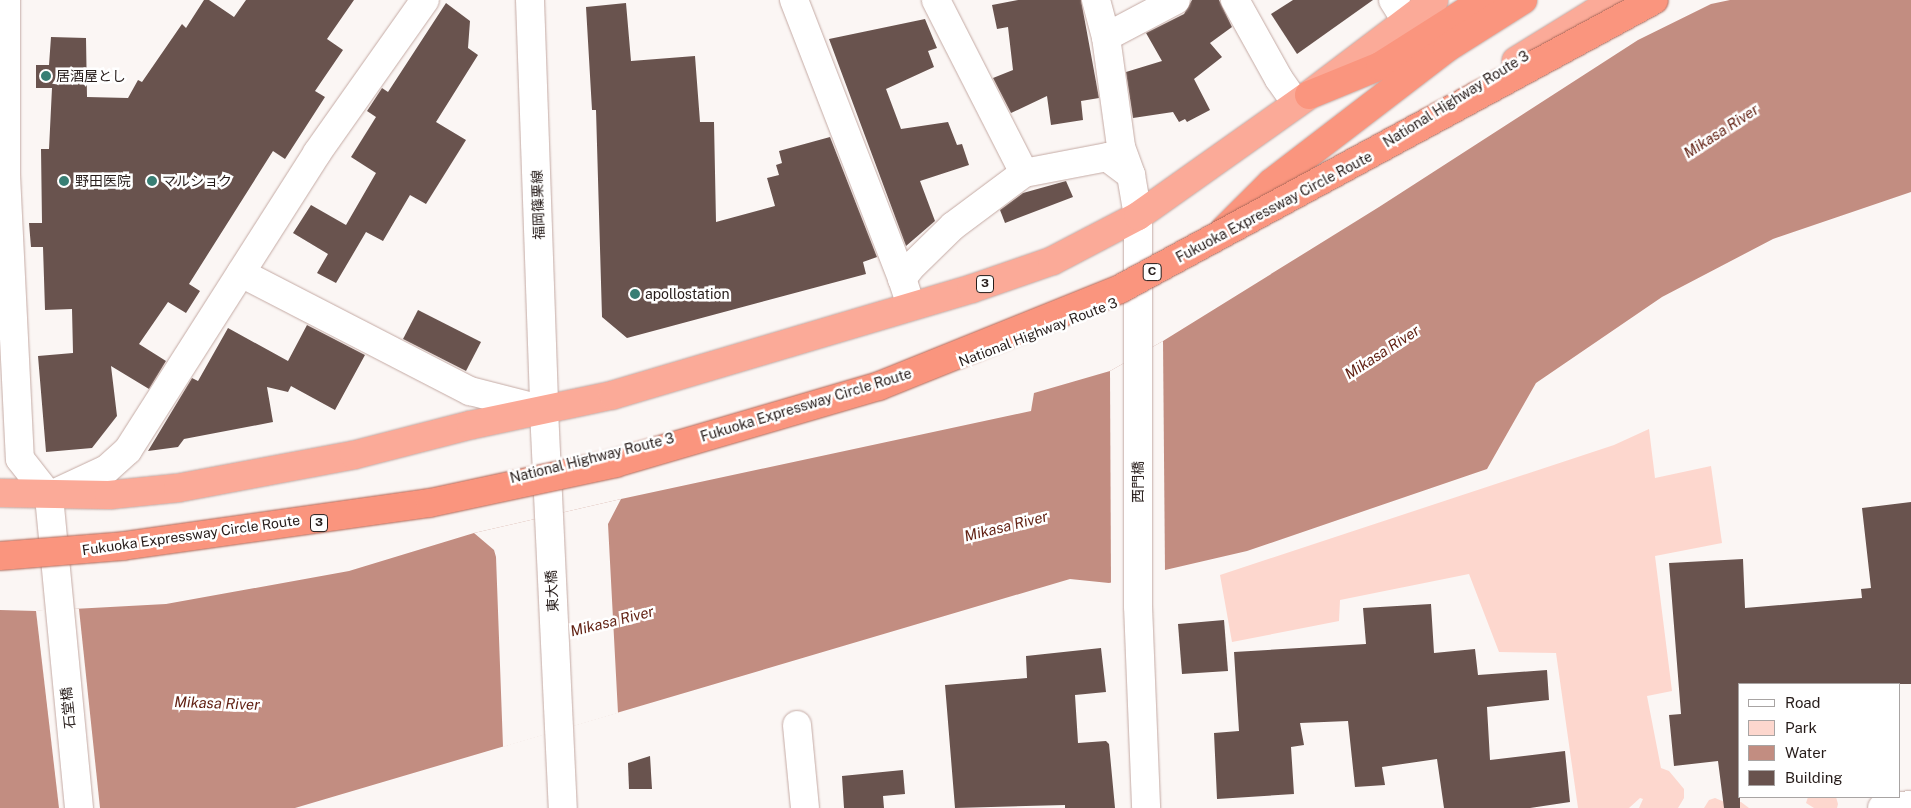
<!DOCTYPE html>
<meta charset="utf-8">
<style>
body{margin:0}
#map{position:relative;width:1911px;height:808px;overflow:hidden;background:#fbf6f4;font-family:"Public Sans","Noto Sans JP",sans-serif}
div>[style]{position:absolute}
.green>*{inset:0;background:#fdd7ce}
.water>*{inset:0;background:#c28d81}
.pier>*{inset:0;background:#fbf6f4}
.building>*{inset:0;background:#69534e}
.roads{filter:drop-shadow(0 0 1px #c4aaa4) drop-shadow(0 0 1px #c4aaa4)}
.minor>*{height:28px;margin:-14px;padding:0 14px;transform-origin:14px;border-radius:14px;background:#fff}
.tertiary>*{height:28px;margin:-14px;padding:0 14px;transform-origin:14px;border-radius:14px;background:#fff}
.secondary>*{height:28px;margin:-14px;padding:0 14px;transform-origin:14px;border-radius:14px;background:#fff}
.trunk>*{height:28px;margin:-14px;padding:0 14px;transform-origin:14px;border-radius:14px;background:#fbaa98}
.motorway>*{height:28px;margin:-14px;padding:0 14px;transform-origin:14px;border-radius:14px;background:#fa957e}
.bridges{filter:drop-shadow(0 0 1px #b06b5b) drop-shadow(0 0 1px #b06b5b)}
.motorway-bridge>*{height:28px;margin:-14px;padding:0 14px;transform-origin:14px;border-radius:14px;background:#fa957e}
.dots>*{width:14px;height:14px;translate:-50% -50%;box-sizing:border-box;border:2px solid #fff;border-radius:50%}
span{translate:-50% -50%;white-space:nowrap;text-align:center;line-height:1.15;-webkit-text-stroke:5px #fff;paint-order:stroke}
.shield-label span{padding:1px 4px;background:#fff;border:1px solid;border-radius:4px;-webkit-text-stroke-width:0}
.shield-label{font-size:12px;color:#261c1a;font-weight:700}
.poi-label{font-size:14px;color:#261c1a}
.left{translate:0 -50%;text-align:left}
.street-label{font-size:14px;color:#261c1a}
.water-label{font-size:15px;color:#632315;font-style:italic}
.legend{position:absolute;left:1738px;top:683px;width:162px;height:115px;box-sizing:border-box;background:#fff;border:1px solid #a8a4a3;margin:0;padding:6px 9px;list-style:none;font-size:15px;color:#261c1a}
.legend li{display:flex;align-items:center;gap:10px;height:25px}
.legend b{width:25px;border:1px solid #a8a4a3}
</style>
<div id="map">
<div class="green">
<i style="clip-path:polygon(1649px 429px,1655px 478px,1711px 466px,1722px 543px,1655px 556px,1672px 691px,1647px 696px,1661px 768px,1669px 771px,1684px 789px,1684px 798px,1678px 808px,1639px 808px,1643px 799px,1640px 798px,1629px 808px,1578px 808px,1556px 653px,1499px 652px,1469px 574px,1340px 600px,1339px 621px,1232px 642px,1220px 575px,1614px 445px)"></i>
<i style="clip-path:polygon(1808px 797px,1836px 797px,1838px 804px,1837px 808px,1814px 808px,1806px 803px)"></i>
<i style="clip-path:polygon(1715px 798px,1727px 803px,1741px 802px,1749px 808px,1704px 808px,1709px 800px)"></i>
</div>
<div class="water">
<i style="clip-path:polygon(1730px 0,1911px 0,1911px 192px,1773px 239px,1662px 297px,1536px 383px,1487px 469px,1247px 551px,1109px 583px,1070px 579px,295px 808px,0 808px,0 610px,36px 611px,166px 604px,349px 571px,474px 533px,621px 499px,1031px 411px,1034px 393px,1110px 371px,1163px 341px,1379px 207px,1638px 40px,1711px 4px)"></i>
</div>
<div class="pier">
<i style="clip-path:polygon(1163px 341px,1165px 573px,1111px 586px,1110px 371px)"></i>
<i style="clip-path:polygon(621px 499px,608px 524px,618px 713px,503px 747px,496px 557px,494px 550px,474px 533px)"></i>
<i style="clip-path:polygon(58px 608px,79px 609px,100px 808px,59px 808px,36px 611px)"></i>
</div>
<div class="building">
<i style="clip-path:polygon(204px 0,209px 0,234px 17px,246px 0,354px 0,327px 39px,343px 50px,315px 91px,325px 97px,285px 159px,273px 151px,189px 284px,200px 291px,186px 313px,168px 302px,139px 344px,166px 361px,149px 389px,111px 366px,117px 416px,92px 448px,46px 452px,38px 356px,73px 353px,72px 309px,45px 310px,43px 247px,31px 247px,29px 223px,42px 223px,41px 149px,49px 149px,52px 88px,36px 88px,36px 65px,49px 65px,51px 37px,86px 38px,87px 97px,128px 98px,138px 80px,142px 82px,182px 24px,186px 28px)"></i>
<i style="clip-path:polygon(1018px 0,1081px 0,1099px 98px,1081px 101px,1083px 120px,1051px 125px,1047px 96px,1011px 113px,993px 78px,1013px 70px,1008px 27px,997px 29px,992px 5px)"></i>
<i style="clip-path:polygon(1192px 0,1219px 0,1232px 27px,1210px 43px,1222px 57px,1194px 79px,1210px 110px,1187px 122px,1185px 119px,1179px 122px,1173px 112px,1133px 118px,1126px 72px,1162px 61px,1146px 33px,1184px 14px)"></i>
<i style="clip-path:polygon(1293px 0,1373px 0,1297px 54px,1271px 14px)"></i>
<i style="clip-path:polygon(446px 3px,470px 21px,468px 48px,478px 55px,436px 122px,466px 140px,426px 204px,410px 195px,383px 241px,366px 232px,336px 283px,317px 273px,328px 254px,293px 233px,311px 205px,346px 225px,376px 173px,351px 157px,376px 117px,367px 111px,382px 88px,388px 92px)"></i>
<i style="clip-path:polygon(626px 3px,631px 61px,695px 56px,700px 122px,714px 122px,716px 222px,775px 206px,767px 178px,779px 175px,776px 165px,782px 163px,779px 151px,830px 137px,877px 257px,863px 262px,866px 274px,627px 338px,602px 317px,596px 110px,592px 110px,586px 7px)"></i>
<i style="clip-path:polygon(925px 19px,937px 48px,928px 51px,934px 67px,886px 89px,901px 129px,948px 122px,957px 145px,962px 144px,969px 165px,920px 181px,935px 221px,906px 246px,829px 39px)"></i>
<i style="clip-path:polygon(1066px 181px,1073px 197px,1005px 223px,1000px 210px,1023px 193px)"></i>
<i style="clip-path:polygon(418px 310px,481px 342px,466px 371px,403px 339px)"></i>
<i style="clip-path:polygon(307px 325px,365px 355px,335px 410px,291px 386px,288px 392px,267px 387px,273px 422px,184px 439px,178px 447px,148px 451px,192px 378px,198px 381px,228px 328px,288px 361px)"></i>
<i style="clip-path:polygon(1911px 502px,1911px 684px,1740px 684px,1740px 808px,1724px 808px,1718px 761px,1674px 766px,1669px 715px,1681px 714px,1669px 563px,1743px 559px,1745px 608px,1862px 598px,1861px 589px,1871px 588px,1862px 508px)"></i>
<i style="clip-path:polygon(1431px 604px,1434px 653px,1475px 649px,1478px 675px,1547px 670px,1549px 700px,1487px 707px,1490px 760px,1565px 751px,1570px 802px,1530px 808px,1444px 808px,1437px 759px,1382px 767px,1385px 785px,1355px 787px,1348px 721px,1300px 723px,1304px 745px,1291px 747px,1294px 794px,1217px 799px,1214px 733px,1239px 731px,1234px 652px,1366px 644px,1363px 608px)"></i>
<i style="clip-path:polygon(1224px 620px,1228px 671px,1182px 674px,1178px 624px)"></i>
<i style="clip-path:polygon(1101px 648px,1106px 692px,1075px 695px,1078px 743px,1106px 741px,1109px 744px,1115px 808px,1065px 808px,1065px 805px,955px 808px,945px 685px,1027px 678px,1026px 656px)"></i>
<i style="clip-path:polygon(650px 756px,652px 789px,629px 789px,628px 763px)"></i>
<i style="clip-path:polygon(903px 770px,905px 794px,883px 796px,884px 808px,844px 808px,842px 776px)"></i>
</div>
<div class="roads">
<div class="minor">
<i style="left:794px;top:0;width:299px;rotate:68.8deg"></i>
<i style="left:1096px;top:0;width:38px;rotate:75deg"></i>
<i style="left:1106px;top:37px;width:111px;rotate:82.2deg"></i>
<i style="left:1121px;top:147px;width:30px;rotate:70deg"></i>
<i style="left:1131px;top:175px;width:42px;rotate:80.3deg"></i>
<i style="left:1138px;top:216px;width:390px;rotate:90deg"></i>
<i style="left:1138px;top:606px;width:202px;rotate:87.7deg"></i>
<i style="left:1235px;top:0;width:90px;rotate:60.9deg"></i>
<i style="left:1279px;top:79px;width:29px;rotate:55deg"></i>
<i style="left:1393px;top:0;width:22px;rotate:58deg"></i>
<i style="left:1106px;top:37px;width:79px;rotate:-27.9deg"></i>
<i style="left:1024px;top:173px;width:85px;rotate:-10.9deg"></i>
<i style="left:1107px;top:157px;width:30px;rotate:37deg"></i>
<i style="left:241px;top:273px;width:258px;rotate:27.3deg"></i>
<i style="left:470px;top:391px;width:76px;rotate:14.4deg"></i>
<i style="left:911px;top:306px;width:28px;rotate:-108deg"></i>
<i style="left:902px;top:279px;width:14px;rotate:-54deg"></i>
<i style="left:910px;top:268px;width:60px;rotate:-44.3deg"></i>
<i style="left:953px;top:226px;width:89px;rotate:-36.7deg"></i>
<i style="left:1024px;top:173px;width:194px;rotate:-117deg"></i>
<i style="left:797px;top:725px;width:83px;rotate:84.5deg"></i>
<i style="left:79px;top:808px;width:313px;rotate:-95.5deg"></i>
<i style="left:49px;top:496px;width:64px;rotate:-25deg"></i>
<i style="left:107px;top:469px;width:28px;rotate:-42deg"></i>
<i style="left:128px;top:450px;width:352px;rotate:-57.5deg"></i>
<i style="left:317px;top:153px;width:187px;rotate:-54.8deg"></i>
<i style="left:1882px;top:808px;width:29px;rotate:-6deg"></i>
</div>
<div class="tertiary">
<i style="left:6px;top:0;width:175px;rotate:90deg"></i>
<i style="left:6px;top:175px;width:284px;rotate:87.2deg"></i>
<i style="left:20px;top:459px;width:47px;rotate:51.9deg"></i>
<i style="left:544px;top:410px;width:398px;rotate:87.3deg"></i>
</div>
<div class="secondary">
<i style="left:530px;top:0;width:410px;rotate:88deg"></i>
</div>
<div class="trunk">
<i style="left:1516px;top:61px;width:92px;rotate:-31.6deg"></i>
<i style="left:1594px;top:13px;width:35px;rotate:-22deg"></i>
<i style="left:0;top:493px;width:109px;rotate:1.1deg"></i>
<i style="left:109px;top:495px;width:69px;rotate:-5.8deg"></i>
<i style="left:178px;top:488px;width:179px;rotate:-10.6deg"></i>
<i style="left:354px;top:455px;width:121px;rotate:-14.4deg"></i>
<i style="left:471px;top:425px;width:145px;rotate:-11.9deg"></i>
<i style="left:613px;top:395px;width:373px;rotate:-16.5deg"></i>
<i style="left:971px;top:289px;width:86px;rotate:-19.1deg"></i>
<i style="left:1052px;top:261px;width:97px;rotate:-27.6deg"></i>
<i style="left:1138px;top:216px;width:209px;rotate:-35.3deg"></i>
<i style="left:1309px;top:95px;width:157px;rotate:-37.2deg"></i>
</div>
<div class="motorway">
<i style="left:1309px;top:95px;width:77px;rotate:-22.2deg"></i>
<i style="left:1380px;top:66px;width:123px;rotate:-32.4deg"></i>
<i style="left:1225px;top:229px;width:65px;rotate:-45deg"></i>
<i style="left:1271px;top:183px;width:222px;rotate:-37.5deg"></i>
<i style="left:1447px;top:48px;width:90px;rotate:-32.3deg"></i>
</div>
</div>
<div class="bridges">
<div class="motorway-bridge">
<i style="left:0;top:556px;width:123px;rotate:-4.6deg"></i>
<i style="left:123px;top:546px;width:310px;rotate:-8deg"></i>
<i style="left:430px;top:503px;width:190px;rotate:-12.1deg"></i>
<i style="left:616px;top:463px;width:274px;rotate:-16.3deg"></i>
<i style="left:879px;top:386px;width:260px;rotate:-21.9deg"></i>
<i style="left:1120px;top:289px;width:607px;rotate:-28.42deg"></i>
</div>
</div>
<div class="dots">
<i style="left:46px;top:76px;background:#387e74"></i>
<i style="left:64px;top:181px;background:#387e74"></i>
<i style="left:152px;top:181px;background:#387e74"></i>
<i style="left:635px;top:294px;background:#387e74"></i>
</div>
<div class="shield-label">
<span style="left:1152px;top:272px">C</span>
<span style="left:985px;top:284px">3</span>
<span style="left:319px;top:523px">3</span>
</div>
<div class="poi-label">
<span class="left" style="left:56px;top:76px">居酒屋とし</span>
<span class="left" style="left:75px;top:181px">野田医院</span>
<span class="left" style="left:162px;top:181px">マルショク</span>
<span class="left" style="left:645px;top:294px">apollostation</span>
</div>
<div class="street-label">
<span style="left:1456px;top:99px;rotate:-32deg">National Highway Route 3</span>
<span style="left:538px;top:205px;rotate:-92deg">福岡篠栗線</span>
<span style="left:1274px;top:207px;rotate:-28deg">Fukuoka Expressway Circle Route</span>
<span style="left:1038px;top:332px;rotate:-21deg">National Highway Route 3</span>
<span style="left:806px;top:405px;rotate:-17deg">Fukuoka Expressway Circle Route</span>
<span style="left:592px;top:458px;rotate:-14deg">National Highway Route 3</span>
<span style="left:1138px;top:482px;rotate:-90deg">西門橋</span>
<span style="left:191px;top:535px;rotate:-8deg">Fukuoka Expressway Circle Route</span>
<span style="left:552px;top:591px;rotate:-93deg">東大橋</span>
<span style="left:68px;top:708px;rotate:-96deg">石堂橋</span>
</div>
<div class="water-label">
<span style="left:1721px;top:131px;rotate:-33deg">Mikasa River</span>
<span style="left:1382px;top:352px;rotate:-33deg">Mikasa River</span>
<span style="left:1006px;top:526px;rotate:-14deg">Mikasa River</span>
<span style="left:612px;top:621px;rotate:-14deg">Mikasa River</span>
<span style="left:217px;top:703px;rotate:2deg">Mikasa River</span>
</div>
<ul class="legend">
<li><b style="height:6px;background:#fff"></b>Road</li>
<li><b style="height:14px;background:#fdd7ce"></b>Park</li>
<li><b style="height:14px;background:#c28d81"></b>Water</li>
<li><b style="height:14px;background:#69534e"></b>Building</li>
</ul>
</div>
